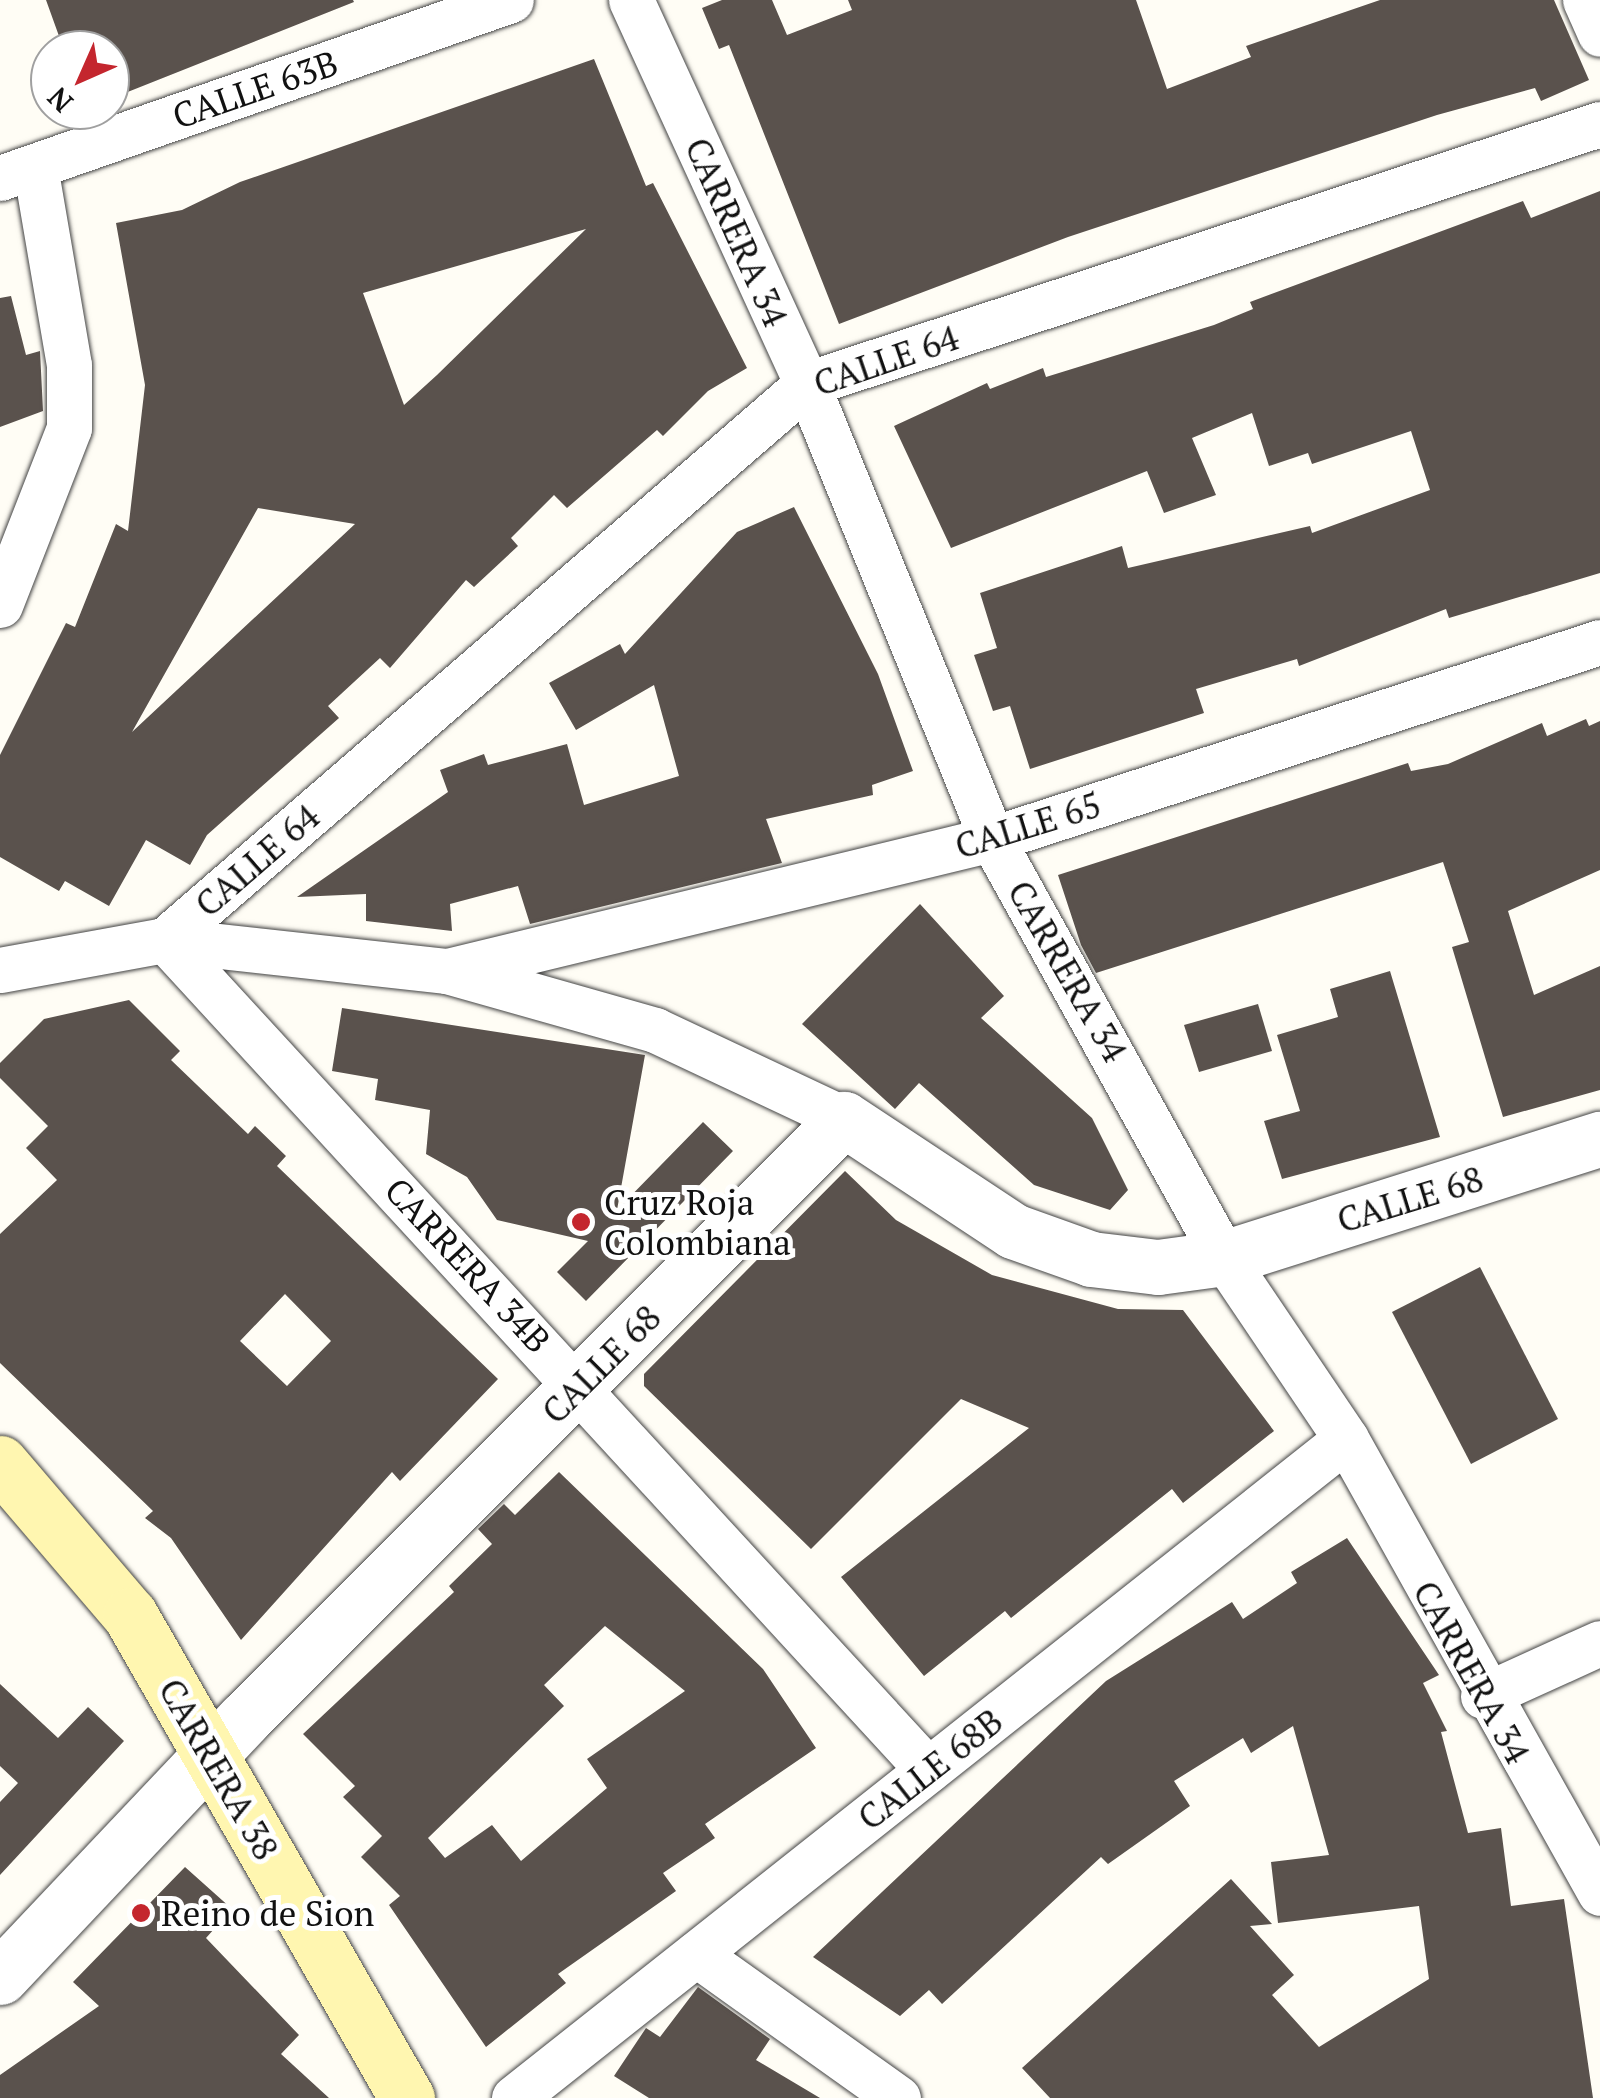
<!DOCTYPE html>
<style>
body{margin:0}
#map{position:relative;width:1600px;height:2098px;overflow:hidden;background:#fffdf5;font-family:"PT Serif",serif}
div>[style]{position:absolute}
.building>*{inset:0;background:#5a524d}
.roads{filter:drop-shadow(0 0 2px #444) drop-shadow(0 0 2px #444)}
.minor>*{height:45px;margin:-22.5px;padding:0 22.5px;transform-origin:22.5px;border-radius:22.5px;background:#fff}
.tertiary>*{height:55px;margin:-27.5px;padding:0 27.5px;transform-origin:27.5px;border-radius:27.5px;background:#fff}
.secondary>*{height:55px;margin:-27.5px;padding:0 27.5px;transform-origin:27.5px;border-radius:27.5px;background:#fff6b0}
.dots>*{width:28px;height:28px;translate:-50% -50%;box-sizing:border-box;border:5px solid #fff;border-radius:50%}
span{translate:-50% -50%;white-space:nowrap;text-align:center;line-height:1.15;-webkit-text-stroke:10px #fff;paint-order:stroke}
.street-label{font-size:35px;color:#111}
.poi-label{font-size:35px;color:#111}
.left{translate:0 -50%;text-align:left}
.north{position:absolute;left:30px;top:30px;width:100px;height:100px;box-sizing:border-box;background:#fff;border:2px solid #a0a0a0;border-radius:50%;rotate:225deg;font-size:28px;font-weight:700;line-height:40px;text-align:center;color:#111}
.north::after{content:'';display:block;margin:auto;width:35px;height:45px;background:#c4262e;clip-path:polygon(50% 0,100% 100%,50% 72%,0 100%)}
</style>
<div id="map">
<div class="building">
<i style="clip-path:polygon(46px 0,353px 0,354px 2px,110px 99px,110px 50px,64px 50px)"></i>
<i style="clip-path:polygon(722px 0,772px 0,787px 35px,852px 10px,848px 0,1136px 0,1167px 89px,1251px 57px,1246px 46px,1380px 0,1554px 0,1589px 80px,1541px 101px,1535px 88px,1437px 115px,1068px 237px,839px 324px,729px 45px,719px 49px,702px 8px)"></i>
<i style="clip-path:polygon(evenodd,594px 59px,646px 186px,653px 183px,747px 368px,708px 391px,663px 436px,657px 430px,567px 508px,554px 495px,511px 538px,518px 546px,474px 587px,466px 580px,390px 668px,380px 658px,328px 706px,339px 718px,207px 835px,190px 865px,146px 840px,109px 906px,65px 881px,59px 891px,0 857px,0 755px,66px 623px,75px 627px,116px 524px,128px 531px,145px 385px,116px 223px,182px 210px,240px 182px,594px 59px,586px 229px,437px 375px,404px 405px,363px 293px,586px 229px,594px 59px,258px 508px,355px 524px,132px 732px,258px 508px)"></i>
<i style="clip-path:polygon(1600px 191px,1600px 573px,1449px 618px,1446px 609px,1299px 666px,1297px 659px,1196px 689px,1204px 713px,1030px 769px,1010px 706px,993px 711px,974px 655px,997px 648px,980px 593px,1122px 546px,1128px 568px,1310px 526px,1312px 533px,1430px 490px,1411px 431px,1312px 464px,1308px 453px,1269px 466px,1252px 413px,1192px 438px,1216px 495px,1164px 513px,1147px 471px,951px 548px,894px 426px,987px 383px,990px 389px,1043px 368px,1046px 377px,1214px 325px,1253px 309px,1250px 302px,1523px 201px,1531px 218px)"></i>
<i style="clip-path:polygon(11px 296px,26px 355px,40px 351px,43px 411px,0 427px,0 298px)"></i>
<i style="clip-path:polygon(794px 507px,878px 674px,913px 771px,872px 785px,873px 795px,766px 819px,782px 863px,530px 924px,518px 886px,450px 904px,452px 931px,366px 921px,366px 894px,297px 897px,448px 792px,440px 770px,484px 754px,488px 765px,567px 744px,584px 805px,679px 776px,654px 685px,576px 730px,549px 683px,620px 644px,625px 654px,737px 532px)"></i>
<i style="clip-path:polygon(1586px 719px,1589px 726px,1600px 721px,1600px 870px,1508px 911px,1534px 995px,1600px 966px,1600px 1090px,1503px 1117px,1452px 947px,1469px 942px,1443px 862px,1096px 973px,1081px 945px,1058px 875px,1408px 763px,1411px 771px,1448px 764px,1542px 723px,1547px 736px)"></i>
<i style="clip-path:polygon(920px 904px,1004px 996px,981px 1018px,1092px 1118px,1128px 1190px,1110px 1210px,1034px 1185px,919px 1083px,895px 1109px,802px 1024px)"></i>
<i style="clip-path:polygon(1390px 971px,1440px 1137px,1282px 1179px,1264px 1121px,1300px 1111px,1277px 1035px,1338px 1017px,1330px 989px)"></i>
<i style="clip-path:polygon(evenodd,129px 1000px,180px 1051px,171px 1060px,248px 1134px,255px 1126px,286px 1156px,277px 1166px,498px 1379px,400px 1481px,392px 1472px,241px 1640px,171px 1538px,145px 1518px,153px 1511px,0 1363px,0 1234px,57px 1180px,26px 1148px,48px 1126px,0 1078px,0 1063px,44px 1019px,129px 1000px,285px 1294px,331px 1341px,287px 1386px,240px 1341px,285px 1294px)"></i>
<i style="clip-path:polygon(1258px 1004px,1272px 1051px,1199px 1072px,1184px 1025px)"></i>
<i style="clip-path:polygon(342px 1008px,645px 1055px,617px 1210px,703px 1122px,733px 1151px,586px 1301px,557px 1272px,588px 1241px,497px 1220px,467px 1177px,426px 1154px,430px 1110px,375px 1100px,378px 1079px,332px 1071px)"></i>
<i style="clip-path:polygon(845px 1171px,896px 1220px,992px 1275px,1118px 1309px,1183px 1310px,1274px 1431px,1183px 1503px,1172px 1489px,1011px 1618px,1005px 1611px,924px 1676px,841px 1577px,1029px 1428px,961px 1399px,811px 1549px,644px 1386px,644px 1374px)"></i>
<i style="clip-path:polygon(1480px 1267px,1558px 1419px,1471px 1464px,1392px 1312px)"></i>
<i style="clip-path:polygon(evenodd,559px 1472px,763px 1669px,816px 1748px,705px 1824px,715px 1838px,663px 1873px,676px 1891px,558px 1974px,566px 1983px,486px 2047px,389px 1905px,400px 1896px,361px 1857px,382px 1836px,343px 1797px,355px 1786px,303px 1734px,454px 1592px,449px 1586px,492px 1544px,478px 1529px,504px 1504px,515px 1515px,559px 1472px,605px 1626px,685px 1691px,587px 1759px,607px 1788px,521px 1861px,492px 1825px,445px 1858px,428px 1838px,564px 1706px,544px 1685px,605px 1626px)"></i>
<i style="clip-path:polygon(1347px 1538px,1439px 1675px,1423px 1683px,1447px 1731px,1441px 1732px,1468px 1833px,1501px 1828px,1511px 1906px,1564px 1899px,1593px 2098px,1050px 2098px,1022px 2068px,1231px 1879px,1272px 1924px,1250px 1926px,1294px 1975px,1272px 1995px,1319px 2047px,1429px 1979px,1419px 1906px,1278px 1923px,1271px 1862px,1329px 1855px,1293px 1726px,1251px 1753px,1243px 1738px,1174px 1781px,1190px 1806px,1108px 1864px,1101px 1857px,942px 2004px,929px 1990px,900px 2016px,813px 1957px,1106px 1681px,1232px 1602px,1243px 1619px,1297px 1583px,1291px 1572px)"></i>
<i style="clip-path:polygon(0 1684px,58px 1738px,88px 1707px,124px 1741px,0 1875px,0 1802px,18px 1783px,0 1766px)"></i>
<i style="clip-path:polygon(185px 1867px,232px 1909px,206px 1938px,299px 2035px,281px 2054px,329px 2098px,0 2098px,0 2075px,99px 2006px,73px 1982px)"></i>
<i style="clip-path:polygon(698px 1987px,770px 2039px,756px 2060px,820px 2098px,649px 2098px,614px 2076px,646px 2028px,660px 2037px)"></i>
</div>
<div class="roads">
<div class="minor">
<i style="left:631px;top:0;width:422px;rotate:65.4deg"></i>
<i style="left:807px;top:384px;width:491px;rotate:67.9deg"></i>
<i style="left:992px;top:839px;width:479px;rotate:61deg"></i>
<i style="left:1224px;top:1258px;width:218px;rotate:56deg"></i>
<i style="left:1346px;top:1439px;width:520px;rotate:60.77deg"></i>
<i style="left:1585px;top:0;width:37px;rotate:66deg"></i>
<i style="left:0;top:178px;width:541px;rotate:-19.21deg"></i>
<i style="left:0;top:605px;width:190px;rotate:-68.7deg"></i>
<i style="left:69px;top:428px;width:63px;rotate:-90deg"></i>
<i style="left:69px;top:365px;width:202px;rotate:-99.7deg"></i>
<i style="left:0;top:970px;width:168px;rotate:-10.3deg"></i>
<i style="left:165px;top:940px;width:284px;rotate:6.3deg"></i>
<i style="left:447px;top:971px;width:216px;rotate:15.8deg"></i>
<i style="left:655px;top:1030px;width:209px;rotate:25.2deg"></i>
<i style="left:447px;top:971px;width:561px;rotate:-13.61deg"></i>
<i style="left:992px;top:839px;width:639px;rotate:-17.95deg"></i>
<i style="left:1483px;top:1696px;width:128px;rotate:-24.4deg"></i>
<i style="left:928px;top:1770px;width:1127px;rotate:-132.59deg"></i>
<i style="left:165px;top:940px;width:849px;rotate:-40.89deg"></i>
<i style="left:807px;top:384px;width:835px;rotate:-18.15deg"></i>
<i style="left:696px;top:1954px;width:248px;rotate:35.5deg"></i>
<i style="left:514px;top:2098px;width:1061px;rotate:-38.38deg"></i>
</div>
<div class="tertiary">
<i style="left:0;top:1977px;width:354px;rotate:-46.6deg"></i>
<i style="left:243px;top:1720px;width:850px;rotate:-45deg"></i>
<i style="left:844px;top:1119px;width:203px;rotate:33.5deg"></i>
<i style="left:1013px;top:1231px;width:83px;rotate:19.7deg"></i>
<i style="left:1091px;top:1259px;width:67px;rotate:6.8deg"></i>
<i style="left:1158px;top:1267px;width:67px;rotate:-7.8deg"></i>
<i style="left:1224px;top:1258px;width:394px;rotate:-17.6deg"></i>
</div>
<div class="secondary">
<i style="left:0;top:1463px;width:200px;rotate:49.5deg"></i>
<i style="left:130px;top:1615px;width:557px;rotate:60.17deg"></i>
</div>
</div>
<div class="dots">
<i style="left:581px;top:1222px;background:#c4262e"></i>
<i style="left:141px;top:1913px;background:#c4262e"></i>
</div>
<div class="street-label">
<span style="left:255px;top:89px;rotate:-19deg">CALLE 63B</span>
<span style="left:737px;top:232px;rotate:66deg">CARRERA 34</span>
<span style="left:886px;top:360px;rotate:-19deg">CALLE 64</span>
<span style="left:1028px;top:825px;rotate:-17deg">CALLE 65</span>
<span style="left:257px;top:860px;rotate:-41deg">CALLE 64</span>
<span style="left:1068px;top:971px;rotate:60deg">CARRERA 34</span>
<span style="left:1410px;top:1199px;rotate:-17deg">CALLE 68</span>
<span style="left:468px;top:1265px;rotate:47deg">CARRERA 34B</span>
<span style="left:601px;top:1364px;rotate:-45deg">CALLE 68</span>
<span style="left:1472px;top:1672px;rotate:61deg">CARRERA 34</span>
<span style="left:219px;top:1769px;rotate:60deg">CARRERA 38</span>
<span style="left:930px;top:1769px;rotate:-38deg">CALLE 68B</span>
</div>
<div class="poi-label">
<span class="left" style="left:604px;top:1222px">Cruz Roja<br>Colombiana</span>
<span class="left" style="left:161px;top:1913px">Reino de Sion</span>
</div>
<div class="north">N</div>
</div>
